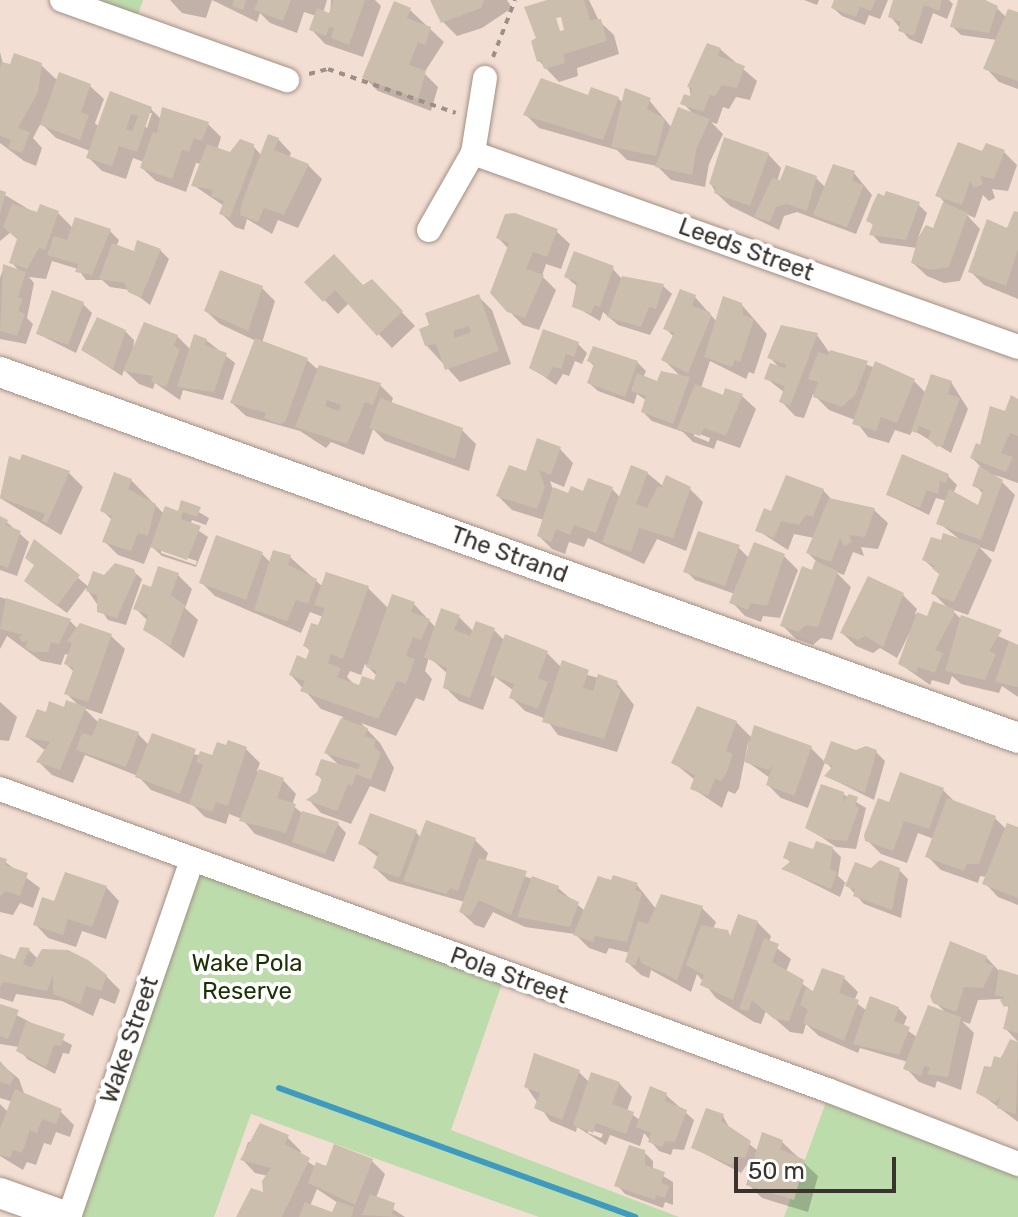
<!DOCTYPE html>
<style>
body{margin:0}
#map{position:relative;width:1018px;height:1217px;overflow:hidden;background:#f3ded3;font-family:Rubik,sans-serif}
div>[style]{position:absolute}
.green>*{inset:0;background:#bddcac}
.shadow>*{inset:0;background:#0003}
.stream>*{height:6px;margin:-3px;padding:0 3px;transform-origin:3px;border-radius:3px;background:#3e9bbf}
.building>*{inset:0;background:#cbbead}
.path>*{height:4px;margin-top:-2px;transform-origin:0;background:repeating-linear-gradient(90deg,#9d8f87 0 6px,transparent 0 12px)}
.roads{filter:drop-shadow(0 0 2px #a18f84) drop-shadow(0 0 2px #a18f84)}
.minor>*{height:24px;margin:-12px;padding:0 12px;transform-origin:12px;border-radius:12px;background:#fff}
.tertiary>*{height:30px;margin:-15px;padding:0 15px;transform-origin:15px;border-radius:15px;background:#fff}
span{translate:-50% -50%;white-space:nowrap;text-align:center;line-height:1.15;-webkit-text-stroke:8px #fff;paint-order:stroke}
.street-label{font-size:24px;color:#39322d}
.park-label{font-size:24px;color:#193304}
.scale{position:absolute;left:734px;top:1157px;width:162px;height:36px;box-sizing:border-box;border:4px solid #39322d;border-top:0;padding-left:10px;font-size:24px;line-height:28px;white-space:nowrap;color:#39322d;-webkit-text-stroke:6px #fff;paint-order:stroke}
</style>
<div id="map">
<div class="green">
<i style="clip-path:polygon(98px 0,143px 0,138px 15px)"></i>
<i style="clip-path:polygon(191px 862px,505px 975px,451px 1130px,679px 1217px,539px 1217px,251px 1114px,214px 1217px,69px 1217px)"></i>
<i style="clip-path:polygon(830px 1091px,1018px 1164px,1018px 1217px,784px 1217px)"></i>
</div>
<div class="shadow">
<i style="clip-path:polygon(170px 0,327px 0,323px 13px,330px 16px,331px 0,375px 0,381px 6px,363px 57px,325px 44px,312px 30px,316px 16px,304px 12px,297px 33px,270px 23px,260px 13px,257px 22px,212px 0,206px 18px,182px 13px)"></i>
<i style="clip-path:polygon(434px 0,507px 0,512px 8px,482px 28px,457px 36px,443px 22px)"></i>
<i style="clip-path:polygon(evenodd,554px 0,589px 0,599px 21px,614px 35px,619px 54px,577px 68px,578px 76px,559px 82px,539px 61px,539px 38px,554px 0,562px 14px,566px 31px,558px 34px,554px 17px,562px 14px)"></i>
<i style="clip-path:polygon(804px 0,819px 0,817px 5px)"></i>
<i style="clip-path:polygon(835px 0,888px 0,880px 19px,869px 15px,865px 25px,842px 16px,833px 8px)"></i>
<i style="clip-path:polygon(896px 0,949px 0,953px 4px,947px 19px,933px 13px,922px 44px,909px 39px,890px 16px)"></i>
<i style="clip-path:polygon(960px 0,997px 8px,1007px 18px,1018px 14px,1018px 89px,999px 82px,986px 68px,997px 40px,961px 35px,952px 26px)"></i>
<i style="clip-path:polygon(410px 10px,444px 42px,424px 73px,438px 87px,431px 111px,378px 91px,365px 78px)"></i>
<i style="clip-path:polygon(720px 49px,757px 81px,750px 100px,736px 97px,729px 109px,723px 107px,717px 124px,711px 122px,723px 134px,709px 164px,705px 187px,671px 180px,657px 166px,627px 160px,617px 150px,539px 128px,526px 115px,589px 97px,618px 98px,624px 104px,649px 100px,672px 128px,695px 116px,683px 103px,691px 98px,689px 86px)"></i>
<i style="clip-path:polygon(evenodd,0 52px,3px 64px,41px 65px,58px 81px,90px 86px,104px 99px,95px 123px,99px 127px,111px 93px,151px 109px,162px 120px,208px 124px,221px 137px,217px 150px,231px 155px,253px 146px,262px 156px,278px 139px,291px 153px,289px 158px,308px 165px,322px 179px,298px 228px,278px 220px,272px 234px,247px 219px,244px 230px,235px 227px,221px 213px,224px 206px,193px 185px,201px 164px,196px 163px,186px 192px,156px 181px,142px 168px,144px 162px,133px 158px,126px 179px,102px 171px,88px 157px,90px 151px,56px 138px,41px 123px,33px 138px,42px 148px,36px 166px,24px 161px,0 143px,0 52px,148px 113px,152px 113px,147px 128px,144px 125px,148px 113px)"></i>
<i style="clip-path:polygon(1004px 152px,1017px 165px,1008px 191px,992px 189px,995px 198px,989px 201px,983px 195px,975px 218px,966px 214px,980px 229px,960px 281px,944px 283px,927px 276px,913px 263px,917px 248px,880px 243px,872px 234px,875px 227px,869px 221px,918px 204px,927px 213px,918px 238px,934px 230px,944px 202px,938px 195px,984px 153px)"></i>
<i style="clip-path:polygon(768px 154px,781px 168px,777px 182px,816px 178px,826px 188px,854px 173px,872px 195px,856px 234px,797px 212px,784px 216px,779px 230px,730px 206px,716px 193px,711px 184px)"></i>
<i style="clip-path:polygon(0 192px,38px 215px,58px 213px,73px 228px,110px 231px,119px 240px,116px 247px,135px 254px,160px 250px,169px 259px,150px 305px,130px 290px,110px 287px,102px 280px,86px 280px,78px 269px,52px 261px,46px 279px,29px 277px,34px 283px,27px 318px,33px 324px,26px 344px,0 339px,0 278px,4px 267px,21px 273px,11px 262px,19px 240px,11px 232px,0 241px)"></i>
<i style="clip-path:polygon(1018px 215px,1018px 299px,984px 285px,970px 271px)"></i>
<i style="clip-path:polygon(556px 231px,570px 244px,561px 269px,546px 264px,542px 276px,556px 290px,539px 330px,523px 325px,508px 310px,509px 249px,498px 238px)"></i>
<i style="clip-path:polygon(612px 268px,621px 278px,663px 286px,672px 294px,650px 335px,618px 325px,603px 312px,600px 321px,574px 306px,578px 287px,566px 277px)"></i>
<i style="clip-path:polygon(372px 281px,415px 326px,392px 348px,349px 303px,338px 314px,307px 282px,364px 288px)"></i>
<i style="clip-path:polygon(262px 288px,275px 301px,262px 343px,307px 360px,316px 368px,380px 385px,393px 398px,391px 404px,462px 430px,476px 444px,469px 471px,385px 441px,373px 429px,364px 455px,331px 442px,326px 448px,300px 431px,246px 416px,232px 403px,256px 341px,220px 324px,206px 311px)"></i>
<i style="clip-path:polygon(478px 296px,492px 310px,511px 364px,460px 382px,427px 346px,422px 330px)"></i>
<i style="clip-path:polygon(evenodd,695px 297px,717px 322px,741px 304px,767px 334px,754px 374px,749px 372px,746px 379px,710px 361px,701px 388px,724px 398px,742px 396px,756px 409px,740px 448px,717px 440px,714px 449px,693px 442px,683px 432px,652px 421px,643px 412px,647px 401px,637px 394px,634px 404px,598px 391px,589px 383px,595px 367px,589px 361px,637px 362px,646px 371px,643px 378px,659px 383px,682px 378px,664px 360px,674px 337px,665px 328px,695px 297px,694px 432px,710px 438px,709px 442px,694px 436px,694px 432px)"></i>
<i style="clip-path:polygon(83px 304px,92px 313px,76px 353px,38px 334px)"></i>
<i style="clip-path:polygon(781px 327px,817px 335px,829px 352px,914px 381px,926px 393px,951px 382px,968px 409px,951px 453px,913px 430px,910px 435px,895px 430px,889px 443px,868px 437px,855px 420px,829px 410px,813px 394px,804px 418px,795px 416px,782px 402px,785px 393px,766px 378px,781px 369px,769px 357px)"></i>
<i style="clip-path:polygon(125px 331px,134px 340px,133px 353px,177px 336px,191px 350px,206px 340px,235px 363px,223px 400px,183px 390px,180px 400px,155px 383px,153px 389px,139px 384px,124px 370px,122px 376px,83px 350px)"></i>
<i style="clip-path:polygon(578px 344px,587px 353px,582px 364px,575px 361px,569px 376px,563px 374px,556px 385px,532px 368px)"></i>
<i style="clip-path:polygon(1018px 401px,1018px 483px,995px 475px,1015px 495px,994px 552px,979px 547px,992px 560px,968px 615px,951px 609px,962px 620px,1018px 645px,1018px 697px,1002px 686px,999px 693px,961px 684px,952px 676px,949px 685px,932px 680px,930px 685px,900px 664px,917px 618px,897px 658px,880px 648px,873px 653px,856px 646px,842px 633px,903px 595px,917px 609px,915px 614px,929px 619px,949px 609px,934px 594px,941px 575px,924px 560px,967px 545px,939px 523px,947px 501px,936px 498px,929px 515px,888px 495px,903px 456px,948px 476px,957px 485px,953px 494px,979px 508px,984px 495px,975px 485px,981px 467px,972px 458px)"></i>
<i style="clip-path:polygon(560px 449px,573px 463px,564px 487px,550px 481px,553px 490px,569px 496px,612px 489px,621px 498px,647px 473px,674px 495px,689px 488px,703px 502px,686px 551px,657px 539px,644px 564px,588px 538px,584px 547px,569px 542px,565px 554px,552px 549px,539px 536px,544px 520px,512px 510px,498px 496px)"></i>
<i style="clip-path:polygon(24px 457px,69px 473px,83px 487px,61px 535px,0 498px,10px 459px,22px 463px)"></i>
<i style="clip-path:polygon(evenodd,131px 480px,164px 514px,179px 513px,183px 503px,209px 518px,206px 525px,192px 520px,190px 525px,208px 537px,196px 567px,162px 556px,151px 546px,144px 564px,118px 555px,104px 541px,112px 520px,103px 511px,131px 480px,161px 549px,197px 561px,196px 565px,161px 553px,161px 549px)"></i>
<i style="clip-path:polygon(823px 490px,834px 502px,874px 510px,888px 523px,878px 549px,861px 547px,864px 556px,853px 552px,844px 575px,836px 572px,851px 587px,832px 640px,821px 638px,813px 645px,796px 639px,782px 625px,814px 572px,817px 562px,808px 553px,814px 538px,794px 534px,788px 550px,757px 530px,772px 513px)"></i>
<i style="clip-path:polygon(0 516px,29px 542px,17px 576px,0 570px)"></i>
<i style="clip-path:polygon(36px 543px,89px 587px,133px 571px,142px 579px,126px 625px,108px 620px,86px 588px,67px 613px,35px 589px)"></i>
<i style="clip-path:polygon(738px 547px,749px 558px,784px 556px,798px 570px,780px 618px,763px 616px,761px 622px,745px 616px,732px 602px,735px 594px,695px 580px,686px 571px)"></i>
<i style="clip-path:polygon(evenodd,262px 554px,271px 563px,290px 557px,323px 587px,327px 575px,368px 588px,389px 609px,414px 604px,437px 629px,459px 617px,474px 632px,494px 630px,505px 641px,547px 653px,562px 668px,617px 683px,634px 705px,617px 752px,558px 735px,546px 719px,525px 711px,511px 697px,514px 691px,495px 677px,483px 710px,459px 701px,445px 687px,448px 674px,429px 657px,425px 671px,432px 679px,424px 701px,416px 698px,396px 736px,361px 723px,380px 743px,394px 768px,385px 792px,370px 786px,351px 824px,321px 813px,309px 800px,319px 794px,323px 781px,317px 774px,340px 766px,326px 753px,343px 717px,321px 709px,291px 675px,308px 661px,311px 652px,305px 646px,323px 617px,310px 612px,301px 633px,215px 596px,201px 582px,262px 554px,365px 664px,377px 676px,375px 682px,357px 687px,347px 677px,350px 671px,361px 675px,365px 664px)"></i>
<i style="clip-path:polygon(178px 575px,192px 589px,185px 608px,198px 620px,184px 658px,145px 629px,148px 621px,136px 609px,152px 590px)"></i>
<i style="clip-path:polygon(0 597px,70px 621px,78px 629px,111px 636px,125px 649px,102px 714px,84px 708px,99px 723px,138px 734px,149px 745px,213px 758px,246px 749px,260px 763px,257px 771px,283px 780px,296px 794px,292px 805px,302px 813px,338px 824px,346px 833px,334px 862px,255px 834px,242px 819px,229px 814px,226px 824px,205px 817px,194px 806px,151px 790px,138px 776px,85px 755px,73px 783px,52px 775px,39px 762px,46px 751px,27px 737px,47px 715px,80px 707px,66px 693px,74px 672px,66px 664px,69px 655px,65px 654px,61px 665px,41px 661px,7px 636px,0 649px)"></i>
<i style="clip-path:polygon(0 702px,17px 717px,9px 741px,0 740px)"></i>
<i style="clip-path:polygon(736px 722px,752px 738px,811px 748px,825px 762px,808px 808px,781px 798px,768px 785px,770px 778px,746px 761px,749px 738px,739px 788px,735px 794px,728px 791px,722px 808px,692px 788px,695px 780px,674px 763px)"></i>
<i style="clip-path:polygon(856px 752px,876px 752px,885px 761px,874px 800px,826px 776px,833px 770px,826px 762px)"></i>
<i style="clip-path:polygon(943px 790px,957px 804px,995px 818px,1006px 829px,1018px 829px,1018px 905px,998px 897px,985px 883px,987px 877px,980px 876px,978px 883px,941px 870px,927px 856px,934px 839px,918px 833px,907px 863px,881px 854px,867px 840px,890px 805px)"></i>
<i style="clip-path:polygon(843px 794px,866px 808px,856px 849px,836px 847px,808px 828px)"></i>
<i style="clip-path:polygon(416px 832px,421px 838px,475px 840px,488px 853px,485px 862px,558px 888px,585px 911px,599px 878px,637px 885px,656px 909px,662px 896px,702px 908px,716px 922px,713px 929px,732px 937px,757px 922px,771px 936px,769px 942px,791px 959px,786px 972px,815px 993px,844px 978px,858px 992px,854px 1001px,867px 1011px,898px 1008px,907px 1017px,903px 1027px,918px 1038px,947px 1014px,935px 1002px,986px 957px,1000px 972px,1018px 977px,1018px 1042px,1005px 1028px,1010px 1010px,1002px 999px,978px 1000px,970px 1024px,962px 1021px,974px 1033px,961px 1090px,937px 1081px,935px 1088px,919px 1082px,906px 1068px,908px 1062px,860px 1048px,858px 1053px,819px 1036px,806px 1024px,803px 1034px,790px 1032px,766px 1011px,761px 1024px,754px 1022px,716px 998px,697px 974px,691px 992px,651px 970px,649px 978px,641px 975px,627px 962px,630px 953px,609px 948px,606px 954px,589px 948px,575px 934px,525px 927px,493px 912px,484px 928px,475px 925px,461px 912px,465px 902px,389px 881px,375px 868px,379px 858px,360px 843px)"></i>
<i style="clip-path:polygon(832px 848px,841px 857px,838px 876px,848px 885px,871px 871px,899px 870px,908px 879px,901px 918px,864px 904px,845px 883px,840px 897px,784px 869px,791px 863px,785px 857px)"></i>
<i style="clip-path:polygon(0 858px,40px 888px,33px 908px,20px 903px,13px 915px,0 912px)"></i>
<i style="clip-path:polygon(106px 887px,119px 901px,106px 939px,82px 931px,76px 947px,48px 938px,35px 924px,56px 904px)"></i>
<i style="clip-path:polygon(29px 950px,38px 959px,106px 976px,120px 990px,115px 1004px,100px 998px,93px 1016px,62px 1001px,16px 994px,13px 1002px,0 998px,0 958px,16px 961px)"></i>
<i style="clip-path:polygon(0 1006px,72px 1045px,69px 1054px,63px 1053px,55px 1074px,27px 1059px,19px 1047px,0 1044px)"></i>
<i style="clip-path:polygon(1011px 1042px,1018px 1044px,1018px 1122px,978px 1092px)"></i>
<i style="clip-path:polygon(0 1063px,19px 1079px,25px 1096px,60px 1111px,74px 1125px,70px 1137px,56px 1132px,51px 1145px,44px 1143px,36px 1165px,27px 1162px,23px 1170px,0 1156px,0 1104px,9px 1113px,13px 1102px,0 1098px)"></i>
<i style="clip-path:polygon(evenodd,579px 1072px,590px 1083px,619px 1083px,632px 1097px,627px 1111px,640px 1120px,666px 1095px,694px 1120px,684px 1150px,673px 1149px,671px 1155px,659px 1151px,644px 1133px,640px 1146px,610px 1135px,606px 1145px,577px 1127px,576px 1132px,550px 1121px,526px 1086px,579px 1072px,588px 1129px,603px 1134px,601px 1138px,588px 1133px,588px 1129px)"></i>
<i style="clip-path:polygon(723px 1116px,730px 1129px,758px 1151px,782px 1142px,818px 1176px,808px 1212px,762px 1198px,748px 1184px,754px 1166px,748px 1163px,741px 1173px,694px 1148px)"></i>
<i style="clip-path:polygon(evenodd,287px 1137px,301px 1151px,299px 1156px,316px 1167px,371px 1160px,385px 1174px,376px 1198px,405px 1217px,240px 1217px,265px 1195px,268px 1176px,255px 1173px,242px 1159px,248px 1142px,287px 1137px,317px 1189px,338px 1203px,334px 1214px,310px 1206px,317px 1189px)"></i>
<i style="clip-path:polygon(644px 1152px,653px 1161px,653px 1170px,673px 1182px,673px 1205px,665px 1202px,663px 1208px,625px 1194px,617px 1185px)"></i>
</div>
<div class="stream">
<i style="left:279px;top:1088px;width:379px;rotate:19.9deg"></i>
</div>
<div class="building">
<i style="clip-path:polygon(234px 0,246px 0,243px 10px,232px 6px)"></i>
<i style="clip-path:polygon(258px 0,291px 0,283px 21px,254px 10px)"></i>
<i style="clip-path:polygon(334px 0,365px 0,349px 45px,331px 38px,334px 28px,329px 27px,326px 36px,309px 30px,317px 8px,329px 13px)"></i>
<i style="clip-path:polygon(430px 0,484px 0,481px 8px,441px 23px)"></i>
<i style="clip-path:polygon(evenodd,547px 0,584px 0,590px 20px,601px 19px,607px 41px,564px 54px,565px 63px,544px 69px,541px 60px,537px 62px,531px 41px,536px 38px,524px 7px,547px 0,561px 17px,564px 30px,560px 31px,556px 18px,561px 17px)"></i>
<i style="clip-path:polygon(834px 0,876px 0,871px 11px,860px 7px,856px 17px,831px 8px)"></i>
<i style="clip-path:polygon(893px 0,942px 0,939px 11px,924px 5px,914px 36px,898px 31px,901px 22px,888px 17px)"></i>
<i style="clip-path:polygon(958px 0,985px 0,998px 6px,989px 33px,950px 27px)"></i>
<i style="clip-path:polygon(394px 1px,411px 8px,407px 18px,431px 27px,425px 45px,418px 42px,409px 65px,426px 71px,418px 99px,362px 78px)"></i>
<i style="clip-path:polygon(1008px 9px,1018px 12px,1018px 81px,983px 69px)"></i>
<i style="clip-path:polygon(707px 43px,721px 48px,718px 56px,745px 66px,737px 88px,722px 85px,715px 96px,710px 95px,703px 112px,680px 104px,684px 94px,690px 96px,692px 88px,687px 87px)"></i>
<i style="clip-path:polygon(14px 53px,42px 63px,38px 92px,18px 128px,30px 132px,22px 153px,8px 148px,11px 140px,0 136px,0 67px,2px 62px,10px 64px)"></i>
<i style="clip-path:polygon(59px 72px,91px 84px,81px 112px,89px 115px,80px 140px,40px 125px)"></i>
<i style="clip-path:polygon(541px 78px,588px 95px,591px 87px,619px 97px,603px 140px,523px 115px)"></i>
<i style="clip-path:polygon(625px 88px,651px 98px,647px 109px,665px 119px,656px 156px,611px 147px)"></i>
<i style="clip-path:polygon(evenodd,110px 91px,152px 107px,137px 152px,119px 146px,112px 166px,86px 158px,110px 91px,131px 114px,138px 116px,132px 131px,126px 129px,131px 114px)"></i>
<i style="clip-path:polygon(162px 107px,209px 122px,202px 141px,194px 138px,189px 152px,182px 150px,172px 179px,140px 168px,153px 132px,157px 133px)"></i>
<i style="clip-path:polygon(678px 107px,710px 119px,696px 150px,692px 175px,655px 167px)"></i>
<i style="clip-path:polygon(268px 134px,279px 138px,274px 150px,309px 164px,284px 215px,264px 208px,258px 222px,240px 215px,241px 205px)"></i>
<i style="clip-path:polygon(724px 137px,769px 153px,750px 206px,714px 193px,716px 187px,709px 184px)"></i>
<i style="clip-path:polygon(240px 139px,254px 144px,254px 155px,230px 218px,219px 214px,224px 201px,211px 196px,213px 190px,191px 186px,207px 144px,230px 152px)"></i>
<i style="clip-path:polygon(958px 142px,982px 151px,986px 143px,1005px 150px,994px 179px,980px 176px,983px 184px,974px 188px,970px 181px,962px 205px,935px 196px)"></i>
<i style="clip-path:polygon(833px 164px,855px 171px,852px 181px,864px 185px,847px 227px,813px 215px)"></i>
<i style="clip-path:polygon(786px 165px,817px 176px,807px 211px,787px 204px,776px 207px,770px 222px,754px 217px,772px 178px,780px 180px)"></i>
<i style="clip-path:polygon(0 190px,6px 192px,0 214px)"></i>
<i style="clip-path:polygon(886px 191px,920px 202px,906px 240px,869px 235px,873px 224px,866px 221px,873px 203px,878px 193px,884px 196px)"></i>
<i style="clip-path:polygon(943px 202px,968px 213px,949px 267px,930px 270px,911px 263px,918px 238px,926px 225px,933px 228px)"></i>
<i style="clip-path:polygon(12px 204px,37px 212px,40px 204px,59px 211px,45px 250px,39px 248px,27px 269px,9px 263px,17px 239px,3px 227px)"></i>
<i style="clip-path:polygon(1014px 211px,1018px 212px,1018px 249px,1006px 286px,968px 272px,987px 219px,1007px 228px)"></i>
<i style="clip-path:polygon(515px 213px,558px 229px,547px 257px,533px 252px,526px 269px,544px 275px,525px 318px,507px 312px,490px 293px,509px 243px,496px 238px,505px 214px)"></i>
<i style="clip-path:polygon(75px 217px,111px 229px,92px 275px,75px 272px,78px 264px,47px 255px,54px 236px,67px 240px)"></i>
<i style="clip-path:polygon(137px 240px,161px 249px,141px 298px,128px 292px,125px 283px,99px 279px,112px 243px,134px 251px)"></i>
<i style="clip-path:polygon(574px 251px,614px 266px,600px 307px,594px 305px,591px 314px,572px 307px,577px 282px,564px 277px)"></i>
<i style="clip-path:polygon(334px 254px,363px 285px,372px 279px,403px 311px,377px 336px,335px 290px,323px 302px,304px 282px)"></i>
<i style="clip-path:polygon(3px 264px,26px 272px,18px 297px,23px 299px,18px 311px,25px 314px,17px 336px,0 331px)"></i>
<i style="clip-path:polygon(220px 270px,263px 286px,248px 331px,204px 311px)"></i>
<i style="clip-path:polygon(622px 276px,664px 284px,656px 309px,649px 307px,641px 327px,607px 317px)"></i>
<i style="clip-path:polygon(680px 289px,696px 295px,692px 306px,710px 312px,711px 317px,688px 373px,661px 360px,674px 333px,663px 329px)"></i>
<i style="clip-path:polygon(52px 290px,84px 302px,68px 345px,36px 334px)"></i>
<i style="clip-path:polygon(evenodd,479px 294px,499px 351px,445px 370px,436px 344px,425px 346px,419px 329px,429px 325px,425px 313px,479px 294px,469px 326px,471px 332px,455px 338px,453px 331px,469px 326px)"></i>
<i style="clip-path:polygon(723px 296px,742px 303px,743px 315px,754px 319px,740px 362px,735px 360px,732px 367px,704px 357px)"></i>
<i style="clip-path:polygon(97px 317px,126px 330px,113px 369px,81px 350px)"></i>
<i style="clip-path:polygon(144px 322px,178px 335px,174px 346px,180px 349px,166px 387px,151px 382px,153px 376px,123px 371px)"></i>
<i style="clip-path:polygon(781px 325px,818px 333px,790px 406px,779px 402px,785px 386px,764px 379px,770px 363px,785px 368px,787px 365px,767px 358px)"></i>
<i style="clip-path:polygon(543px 329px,579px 342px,574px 357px,566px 354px,561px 369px,553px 367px,547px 378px,529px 368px)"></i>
<i style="clip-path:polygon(194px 334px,207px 339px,205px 345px,227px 353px,214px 392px,177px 387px)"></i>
<i style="clip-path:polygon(255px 338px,308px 358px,285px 422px,280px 424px,264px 418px,266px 413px,230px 403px)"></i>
<i style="clip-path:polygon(593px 346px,638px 361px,625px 397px,587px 383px,594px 364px,587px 361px)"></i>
<i style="clip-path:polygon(830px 350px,868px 361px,855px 395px,842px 407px,813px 397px,818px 382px,808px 379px,818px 352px,828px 355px)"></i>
<i style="clip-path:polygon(875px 361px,915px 379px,897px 423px,881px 417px,876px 431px,852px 424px)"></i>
<i style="clip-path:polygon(evenodd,319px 365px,381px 383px,373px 405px,365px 402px,347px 444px,295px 427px,319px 365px,327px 400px,341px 405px,339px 411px,325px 406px,327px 400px)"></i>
<i style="clip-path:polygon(661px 371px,690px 377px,673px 424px,641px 412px,646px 396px,631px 391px,637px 373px,657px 381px)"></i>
<i style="clip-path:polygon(931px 374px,952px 381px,948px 394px,960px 398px,943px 445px,937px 447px,928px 439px,931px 431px,919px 426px,917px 433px,911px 431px)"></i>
<i style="clip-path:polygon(695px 384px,723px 395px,725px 388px,743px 394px,726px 436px,704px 428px,700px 436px,677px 429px)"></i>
<i style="clip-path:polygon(1011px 395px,1018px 399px,1018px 436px,1010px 433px,1001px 453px,1013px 457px,1006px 472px,970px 458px,976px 443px,980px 445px,990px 406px,1005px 411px)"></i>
<i style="clip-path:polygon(380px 398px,463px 428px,455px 459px,369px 428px)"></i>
<i style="clip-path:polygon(537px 438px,561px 447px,551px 475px,539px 470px,545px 487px,537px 509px,496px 496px,509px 465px,526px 471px)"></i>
<i style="clip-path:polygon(22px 454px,70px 471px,47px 523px,42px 521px,45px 514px,0 498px,9px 456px,20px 460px)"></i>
<i style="clip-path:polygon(902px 454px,949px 474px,946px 483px,940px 481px,938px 494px,927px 490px,920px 508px,886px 495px)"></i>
<i style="clip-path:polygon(631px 465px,648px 472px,636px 504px,647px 508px,658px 486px,667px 489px,662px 485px,666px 475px,691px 487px,673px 538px,639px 528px,631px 552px,602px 542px)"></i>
<i style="clip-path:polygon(979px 466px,1003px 480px,981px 540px,936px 524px,949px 489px,978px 505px,983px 490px,972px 486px)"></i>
<i style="clip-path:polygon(114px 472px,132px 479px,128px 489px,156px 504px,148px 536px,138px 533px,131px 551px,102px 542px,112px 516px,100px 511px)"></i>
<i style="clip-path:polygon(786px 475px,824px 489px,813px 517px,806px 515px,799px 525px,781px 521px,774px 538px,755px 531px,764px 508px,771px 511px)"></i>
<i style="clip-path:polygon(588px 478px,613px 487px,596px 533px,574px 525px,570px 535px,556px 529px,551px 542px,537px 536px,553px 487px,568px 493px,571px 486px,583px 491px)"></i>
<i style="clip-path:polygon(829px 498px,875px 508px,865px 537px,849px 535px,852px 542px,844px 546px,840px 538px,831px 562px,806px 553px)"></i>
<i style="clip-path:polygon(181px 500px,201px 507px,197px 517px,183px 512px,181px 519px,201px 526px,187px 560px,150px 547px,165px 506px,178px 511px)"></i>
<i style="clip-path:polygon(0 516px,8px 520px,6px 525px,21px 531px,8px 568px,0 565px)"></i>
<i style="clip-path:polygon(698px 531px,740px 545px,725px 586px,683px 572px)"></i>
<i style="clip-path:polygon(943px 533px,980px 545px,954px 602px,931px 594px,939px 574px,932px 568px,936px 566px,922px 560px,931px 537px,941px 540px)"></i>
<i style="clip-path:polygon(216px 535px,263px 552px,246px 600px,199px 583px)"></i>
<i style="clip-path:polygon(34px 539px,80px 575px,57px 606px,24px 581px,34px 565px,25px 558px)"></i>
<i style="clip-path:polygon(754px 542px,785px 554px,767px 606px,750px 603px,748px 610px,729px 603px)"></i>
<i style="clip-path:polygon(273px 550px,291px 555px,288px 565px,317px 579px,308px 604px,296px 600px,287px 621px,254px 610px)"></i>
<i style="clip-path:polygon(815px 561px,838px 571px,818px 627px,806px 625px,798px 632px,780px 626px,802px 566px,812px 570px)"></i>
<i style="clip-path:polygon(115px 563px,134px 569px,136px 575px,117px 618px,97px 612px,97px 595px,86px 591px,93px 571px,104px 575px)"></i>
<i style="clip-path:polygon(158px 566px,179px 573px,171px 595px,185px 605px,170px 646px,143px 630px,148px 615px,133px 609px,143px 584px,151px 587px)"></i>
<i style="clip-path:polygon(326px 572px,369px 586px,343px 659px,331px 654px,328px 663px,341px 668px,337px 677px,359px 685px,362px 676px,374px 680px,377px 671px,366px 667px,392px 594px,415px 602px,411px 612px,430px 619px,421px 640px,413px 637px,406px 656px,415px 659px,406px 684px,397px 681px,378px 719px,300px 691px,305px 681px,289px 675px,297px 655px,306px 659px,310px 649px,303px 646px,311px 623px,318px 625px,325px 608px,314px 605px)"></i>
<i style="clip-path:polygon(868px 576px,904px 593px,883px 647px,865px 636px,858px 640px,840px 633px)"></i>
<i style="clip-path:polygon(6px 598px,71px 619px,59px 644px,51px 642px,48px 652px,33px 652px,25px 648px,28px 641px,22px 642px,19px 637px,23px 635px,0 629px)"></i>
<i style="clip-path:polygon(933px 601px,954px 609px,954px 615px,935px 650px,943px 653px,935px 673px,918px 667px,916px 673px,898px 664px,917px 612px,927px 616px)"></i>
<i style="clip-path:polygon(441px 608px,460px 615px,454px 630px,470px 636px,476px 621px,495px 628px,470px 698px,443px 688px,447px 668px,424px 657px)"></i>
<i style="clip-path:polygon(961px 615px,1002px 630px,989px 651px,996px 654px,985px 680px,945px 671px)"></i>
<i style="clip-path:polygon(80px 623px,112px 634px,88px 702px,64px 694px,74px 668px,64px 664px,72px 643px,67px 641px)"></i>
<i style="clip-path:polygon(505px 634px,548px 651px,538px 678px,548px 682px,538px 709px,509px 698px,514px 684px,490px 675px)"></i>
<i style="clip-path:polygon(1009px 641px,1018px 645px,1018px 687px,995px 682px)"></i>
<i style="clip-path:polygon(562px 660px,589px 670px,583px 688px,587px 689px,593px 691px,598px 674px,618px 681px,616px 687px,621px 690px,604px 739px,542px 722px)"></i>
<i style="clip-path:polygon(66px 700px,86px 707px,60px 770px,36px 762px,50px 742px,25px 737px,37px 709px,46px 712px,49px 701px,64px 707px)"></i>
<i style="clip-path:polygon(697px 706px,737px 721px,726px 751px,733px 754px,726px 774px,721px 781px,715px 779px,708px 796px,690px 789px,695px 775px,671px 763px)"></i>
<i style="clip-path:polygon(99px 718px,139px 732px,126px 767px,76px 750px,82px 733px,92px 736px)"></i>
<i style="clip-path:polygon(341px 718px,368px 728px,365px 736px,376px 740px,374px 746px,381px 753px,371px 780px,356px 774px,352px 786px,348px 784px,337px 811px,306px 800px,317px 792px,322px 778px,315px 775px,321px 759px,358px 769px,360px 764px,324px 753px)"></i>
<i style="clip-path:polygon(754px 725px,812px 746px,794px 796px,766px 785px,773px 764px,769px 770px,744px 762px)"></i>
<i style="clip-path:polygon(152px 733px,196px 749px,180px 794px,135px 777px)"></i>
<i style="clip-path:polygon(228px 740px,247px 747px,228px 806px,216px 802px,212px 812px,189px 804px,203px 765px,196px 762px,200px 751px,212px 755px,217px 742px,226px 745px)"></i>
<i style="clip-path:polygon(831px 741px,856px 750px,866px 746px,877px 750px,865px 793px,824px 776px,833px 766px,823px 763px)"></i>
<i style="clip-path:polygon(259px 769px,284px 778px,277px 798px,296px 804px,286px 833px,239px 821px)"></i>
<i style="clip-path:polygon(900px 772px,944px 788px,929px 829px,904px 821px,893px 851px,865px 841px,864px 835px,878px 798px,889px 802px)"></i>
<i style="clip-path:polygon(821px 784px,844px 792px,843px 802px,849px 794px,858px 797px,855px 806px,859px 808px,847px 841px,825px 839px,805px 828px)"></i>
<i style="clip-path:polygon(947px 798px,996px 816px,979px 864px,967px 864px,964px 871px,925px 857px)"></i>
<i style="clip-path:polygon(302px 811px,339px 822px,325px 854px,292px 842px)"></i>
<i style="clip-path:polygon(370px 813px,417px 830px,399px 878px,373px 868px,379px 852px,358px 844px)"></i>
<i style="clip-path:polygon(426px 820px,476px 838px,458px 891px,451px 888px,446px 894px,403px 881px)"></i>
<i style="clip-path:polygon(1007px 823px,1018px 827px,1018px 898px,982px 884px)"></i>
<i style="clip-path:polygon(789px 841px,813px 849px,816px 841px,833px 847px,830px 869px,837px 872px,831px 889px,781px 869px,791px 861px,783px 858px)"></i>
<i style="clip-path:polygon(0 857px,7px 859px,5px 865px,28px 873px,20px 896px,6px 891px,0 896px)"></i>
<i style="clip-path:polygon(479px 858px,527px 871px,511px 915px,479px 900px,470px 916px,459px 912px)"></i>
<i style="clip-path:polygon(880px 860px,900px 868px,892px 910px,853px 896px,855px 890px,845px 886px,855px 862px,871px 868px)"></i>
<i style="clip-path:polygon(65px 872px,107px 886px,92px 927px,68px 919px,63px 935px,33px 925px,42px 897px,54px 901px)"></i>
<i style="clip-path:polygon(613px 875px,638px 883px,635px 890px,642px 893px,627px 942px,595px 936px,593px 942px,573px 935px,598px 876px,611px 880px)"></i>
<i style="clip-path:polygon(532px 876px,559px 886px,557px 892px,579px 902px,570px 927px,517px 917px)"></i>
<i style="clip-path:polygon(661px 894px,703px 906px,677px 980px,641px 963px,639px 955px,635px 966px,625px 962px,638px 921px,648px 924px)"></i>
<i style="clip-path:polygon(738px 914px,758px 921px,733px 1000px,700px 985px,704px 975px,686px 965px,701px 925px,728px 930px,730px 936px)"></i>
<i style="clip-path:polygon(764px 938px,779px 944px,772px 962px,804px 980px,789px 1021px,774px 1019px,752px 1000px,748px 1011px,739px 1009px)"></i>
<i style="clip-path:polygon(950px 941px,987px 956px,985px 962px,994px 966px,983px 988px,964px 987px,956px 1012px,933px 1003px,930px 996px)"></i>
<i style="clip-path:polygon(20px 947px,30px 948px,23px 964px,31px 967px,42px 949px,68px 950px,88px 960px,107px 975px,101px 991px,86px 986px,80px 1004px,53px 994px,53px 976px,47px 991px,3px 982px,0 988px,0 954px,15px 959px)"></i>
<i style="clip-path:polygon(822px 968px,845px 976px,839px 993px,859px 1000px,844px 1041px,803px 1023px,808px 1010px,800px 1005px,806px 988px,813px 991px)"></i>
<i style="clip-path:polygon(999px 969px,1018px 975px,1018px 1033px,1003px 1029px,1009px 1005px,1004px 1007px,1000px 1000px,1005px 997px,995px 995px)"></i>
<i style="clip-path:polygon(870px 996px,899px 1007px,894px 1021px,910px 1027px,899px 1055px,853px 1044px)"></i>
<i style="clip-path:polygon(0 1004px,19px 1010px,8px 1039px,0 1036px)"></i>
<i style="clip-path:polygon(928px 1005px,961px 1017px,948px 1077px,927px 1074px,930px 1068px,924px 1066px,921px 1076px,903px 1069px)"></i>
<i style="clip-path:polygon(26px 1021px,65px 1034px,61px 1046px,54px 1045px,46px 1067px,16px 1051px)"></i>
<i style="clip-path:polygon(1010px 1039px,1018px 1042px,1016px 1114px,997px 1108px,1001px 1097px,994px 1102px,976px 1093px,984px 1066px,991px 1067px,994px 1056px,1001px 1058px)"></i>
<i style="clip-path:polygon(534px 1053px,580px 1070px,562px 1120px,534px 1108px,540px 1093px,524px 1087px)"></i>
<i style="clip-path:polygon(0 1061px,14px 1077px,10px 1085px,0 1082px)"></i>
<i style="clip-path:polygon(591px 1072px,620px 1082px,612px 1104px,634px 1112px,626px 1134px,596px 1123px,593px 1133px,573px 1125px)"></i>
<i style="clip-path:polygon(650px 1086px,667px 1093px,665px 1101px,687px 1110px,675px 1142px,665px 1141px,662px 1147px,648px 1142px,651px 1133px,636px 1127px)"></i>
<i style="clip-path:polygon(15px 1089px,62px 1109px,56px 1124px,42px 1119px,37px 1133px,30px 1130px,22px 1153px,13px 1150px,10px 1158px,0 1155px,0 1129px)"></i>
<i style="clip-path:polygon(706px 1108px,724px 1114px,721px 1121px,751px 1141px,745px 1158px,738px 1156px,731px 1165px,691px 1148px)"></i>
<i style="clip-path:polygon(260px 1123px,289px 1135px,285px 1144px,310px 1158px,282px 1217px,236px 1217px,251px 1188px,263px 1192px,262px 1181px,271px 1168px,240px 1160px)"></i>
<i style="clip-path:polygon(762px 1132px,783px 1140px,780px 1149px,805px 1160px,794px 1200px,746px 1185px)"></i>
<i style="clip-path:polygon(334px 1144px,373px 1159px,355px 1205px,308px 1183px,316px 1162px,326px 1166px)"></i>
<i style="clip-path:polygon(629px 1145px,645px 1150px,645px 1165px,665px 1172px,661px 1183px,669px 1186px,665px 1198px,656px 1195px,655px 1200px,614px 1186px)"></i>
<i style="clip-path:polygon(370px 1194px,395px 1203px,392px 1214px,398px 1217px,362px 1215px)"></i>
<i style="clip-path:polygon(337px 1201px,354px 1207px,351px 1217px,299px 1217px,305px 1202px,332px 1212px)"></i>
</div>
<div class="path">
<i style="left:493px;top:57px;width:61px;rotate:-68.9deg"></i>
<i style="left:309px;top:74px;width:20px;rotate:-15deg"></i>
<i style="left:328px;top:69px;width:135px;rotate:19deg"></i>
</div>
<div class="roads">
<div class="minor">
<i style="left:62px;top:0;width:239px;rotate:19.6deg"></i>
<i style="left:473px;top:153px;width:578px;rotate:19.59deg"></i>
<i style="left:429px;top:230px;width:89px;rotate:-60.3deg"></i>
<i style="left:473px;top:153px;width:76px;rotate:-80.9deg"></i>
<i style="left:0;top:789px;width:883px;rotate:19.99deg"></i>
<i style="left:830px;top:1091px;width:202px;rotate:21.2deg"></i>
<i style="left:69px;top:1217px;width:375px;rotate:-71deg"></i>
</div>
<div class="tertiary">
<i style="left:0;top:372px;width:1082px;rotate:19.77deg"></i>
<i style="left:0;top:1193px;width:71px;rotate:19.7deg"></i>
</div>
</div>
<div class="street-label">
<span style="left:746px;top:250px;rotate:20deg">Leeds Street</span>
<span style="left:509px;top:555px;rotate:20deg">The Strand</span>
<span style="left:509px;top:976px;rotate:20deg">Pola Street</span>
<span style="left:130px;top:1040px;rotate:-71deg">Wake Street</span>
</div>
<div class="park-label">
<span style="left:247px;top:978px">Wake Pola<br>Reserve</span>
</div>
<div class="scale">50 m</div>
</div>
